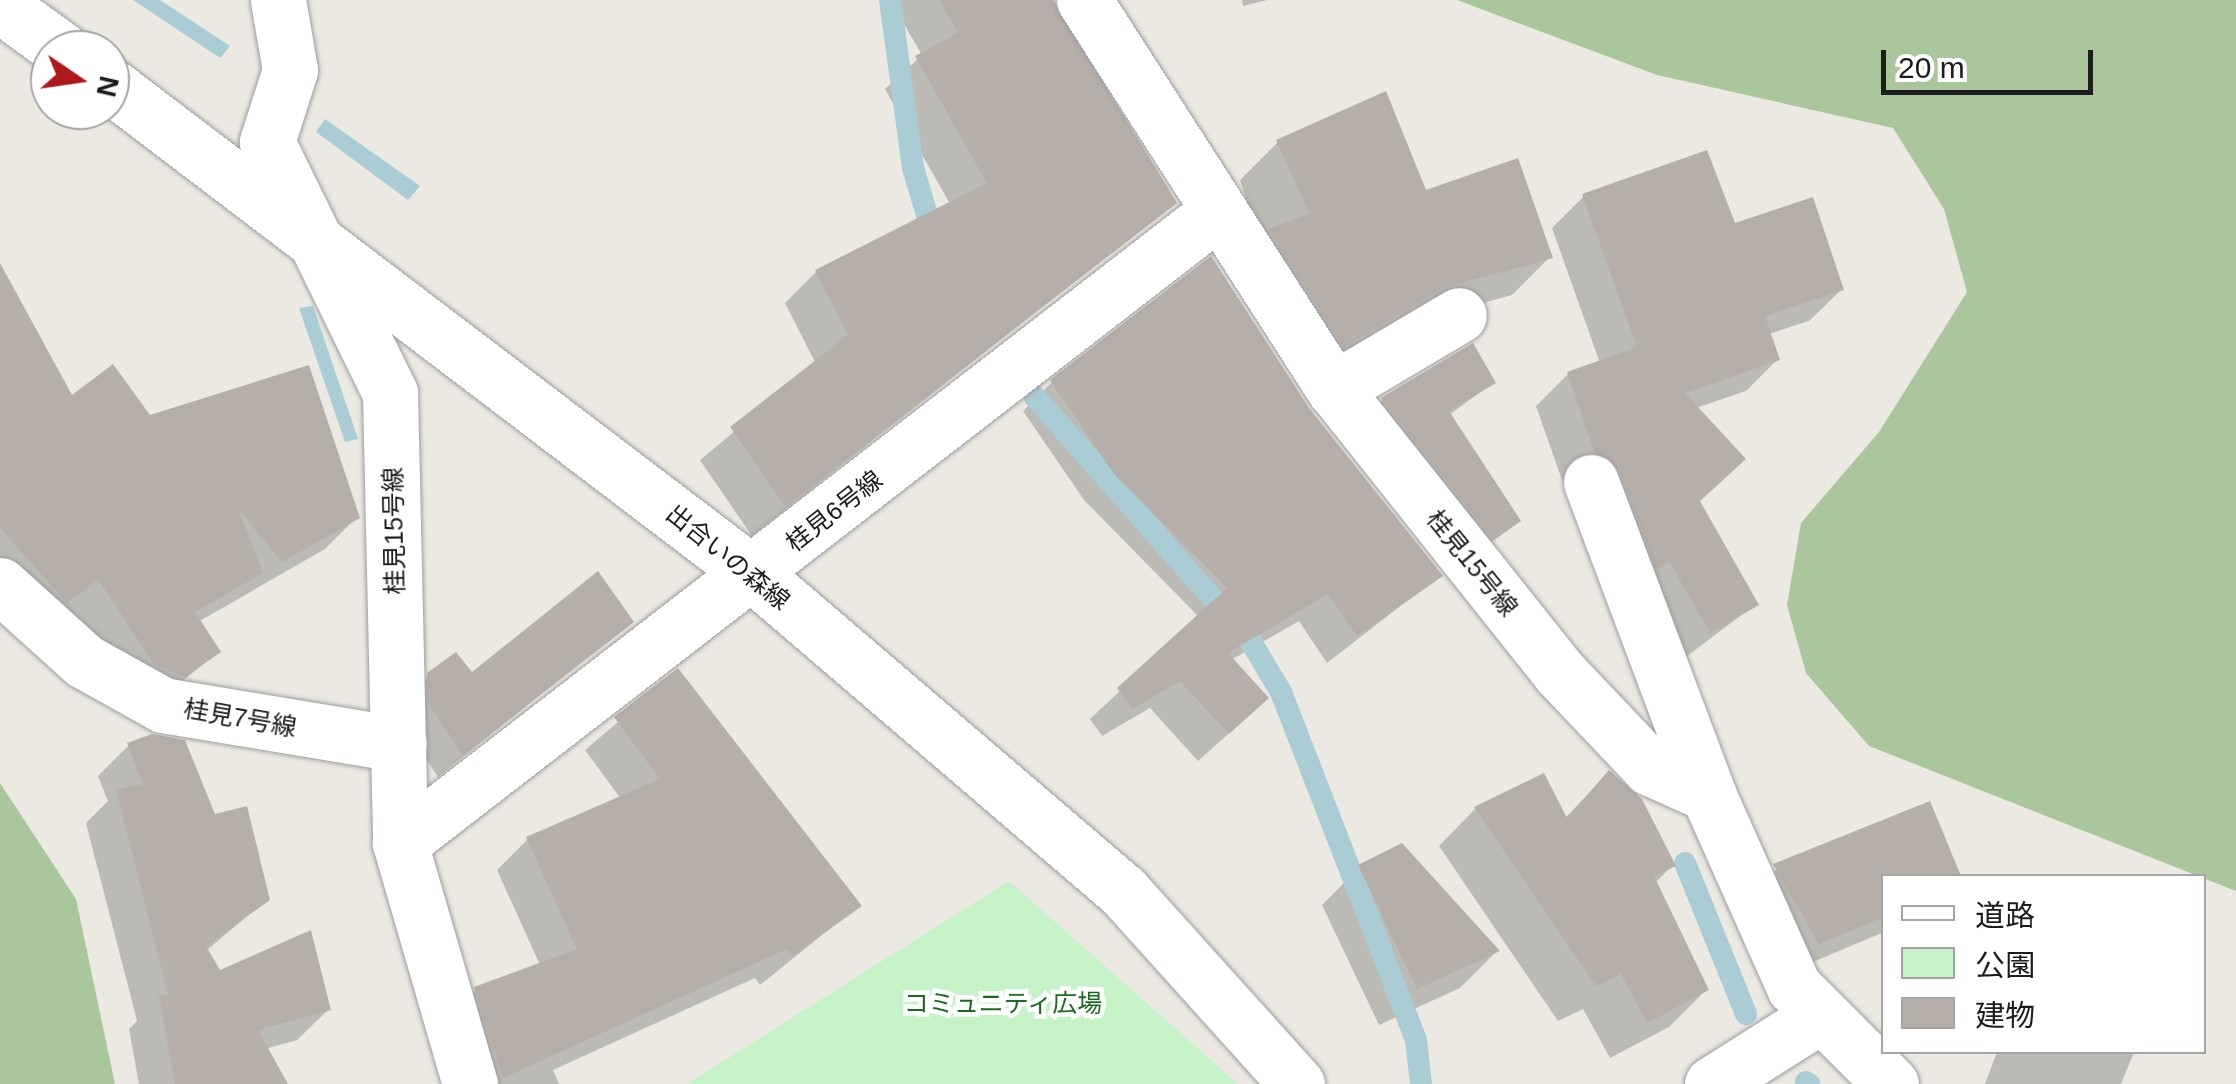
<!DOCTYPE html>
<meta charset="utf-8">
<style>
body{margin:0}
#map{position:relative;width:2236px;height:1084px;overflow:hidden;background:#ece9e3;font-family:Helvetica,"Noto Sans JP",sans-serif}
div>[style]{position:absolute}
.forest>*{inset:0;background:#aac69d}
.park>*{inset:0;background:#c5f2c7}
.water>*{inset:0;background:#a9ccd5}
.shadow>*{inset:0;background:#0003}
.stream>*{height:22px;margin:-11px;padding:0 11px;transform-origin:11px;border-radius:11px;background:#a9ccd5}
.building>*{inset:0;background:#b5aea9}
.roads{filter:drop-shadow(0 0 2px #9d9d9d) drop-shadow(0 0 2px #9d9d9d)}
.minor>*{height:55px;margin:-27.5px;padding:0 27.5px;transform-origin:27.5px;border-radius:27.5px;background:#fff}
span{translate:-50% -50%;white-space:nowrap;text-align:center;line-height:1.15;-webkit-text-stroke:9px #fff;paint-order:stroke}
.street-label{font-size:25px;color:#1c1c1c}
.park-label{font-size:25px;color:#196c1e}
.legend{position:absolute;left:1881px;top:874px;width:325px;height:180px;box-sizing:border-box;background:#fff;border:2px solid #a4a4a4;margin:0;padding:12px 18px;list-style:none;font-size:30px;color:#1c1c1c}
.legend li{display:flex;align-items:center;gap:20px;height:50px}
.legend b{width:50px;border:2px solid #a4a4a4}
.north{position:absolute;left:30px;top:30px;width:100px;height:100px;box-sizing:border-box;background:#fff;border:2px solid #a4a4a4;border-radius:50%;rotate:103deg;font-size:28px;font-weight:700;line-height:40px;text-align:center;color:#1c1c1c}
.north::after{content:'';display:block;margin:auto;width:35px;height:45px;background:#b0191c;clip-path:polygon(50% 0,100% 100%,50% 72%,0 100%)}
.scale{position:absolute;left:1881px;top:50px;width:212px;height:45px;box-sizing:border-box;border:5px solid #1c1c1c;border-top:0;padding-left:12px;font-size:30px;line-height:35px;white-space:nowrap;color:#1c1c1c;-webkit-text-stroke:8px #fff;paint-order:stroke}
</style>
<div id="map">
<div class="forest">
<i style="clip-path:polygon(1457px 0,2236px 0,2236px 891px,1869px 746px,1806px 673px,1787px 605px,1801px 523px,1879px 432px,1967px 292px,1944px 209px,1893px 128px,1657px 75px)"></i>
<i style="clip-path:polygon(0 783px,76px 899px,115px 1084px,0 1084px)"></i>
</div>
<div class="park">
<i style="clip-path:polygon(1009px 881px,1238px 1084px,687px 1084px)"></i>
</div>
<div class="water">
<i style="clip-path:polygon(133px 0,160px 0,230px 46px,220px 58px)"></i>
<i style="clip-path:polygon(325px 119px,420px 186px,408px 200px,316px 132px)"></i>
<i style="clip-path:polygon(313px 306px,358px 439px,345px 442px,299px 308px)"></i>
</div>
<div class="shadow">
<i style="clip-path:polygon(890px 0,1054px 0,1055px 18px,1174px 203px,752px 536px,700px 460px,816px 364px,785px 303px,816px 272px,950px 204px,885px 89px,922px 55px)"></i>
<i style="clip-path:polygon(1242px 0,1267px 0,1243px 6px)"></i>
<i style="clip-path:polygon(1278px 142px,1550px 257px,1512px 295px,1403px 325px,1305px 383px,1240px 180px)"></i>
<i style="clip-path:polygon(1584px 196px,1734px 226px,1841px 290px,1809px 321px,1769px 334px,1778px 359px,1746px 391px,1696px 408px,1698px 502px,1756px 604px,1678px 663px,1589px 502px,1563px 483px,1536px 406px,1568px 374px,1600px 363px,1552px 228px)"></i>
<i style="clip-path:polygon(0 268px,71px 398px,149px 418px,357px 517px,325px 549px,198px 622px,218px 652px,151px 707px,0 592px)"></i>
<i style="clip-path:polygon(1052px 382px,1307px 410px,1439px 576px,1327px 663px,1299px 621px,1231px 660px,1237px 726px,1198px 761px,1150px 708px,1102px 736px,1090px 719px,1199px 617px,1084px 500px,1023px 411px)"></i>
<i style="clip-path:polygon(1493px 383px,1449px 415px,1518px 521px,1477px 554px,1367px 415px,1382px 400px)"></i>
<i style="clip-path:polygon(631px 622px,438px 777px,405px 728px,405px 699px,429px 675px,472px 676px)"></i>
<i style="clip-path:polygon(677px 672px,858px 906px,760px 985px,755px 978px,553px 1070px,559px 1084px,463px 1084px,445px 1020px,476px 989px,540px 965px,497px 870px,528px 839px,621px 799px,585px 750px)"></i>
<i style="clip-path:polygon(129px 745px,213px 817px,267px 899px,206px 951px,219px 973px,328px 1010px,297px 1040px,265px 1049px,285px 1084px,139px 1084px,129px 1029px,137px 1021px,86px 823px,108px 801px,98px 776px)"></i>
<i style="clip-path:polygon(1609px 773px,1673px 865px,1655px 883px,1706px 990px,1669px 1027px,1610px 1058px,1583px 1009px,1558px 1021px,1439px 846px,1475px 809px,1543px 776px,1565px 818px)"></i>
<i style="clip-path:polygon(1928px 804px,1959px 876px,1884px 876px,1884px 932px,1789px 972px,1753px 892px,1783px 863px)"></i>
<i style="clip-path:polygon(1360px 867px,1497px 951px,1460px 988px,1379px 1025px,1322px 905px)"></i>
<i style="clip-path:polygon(1997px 1052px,2134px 1052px,2121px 1084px,1985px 1084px)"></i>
</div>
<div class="stream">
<i style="left:890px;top:0;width:170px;rotate:82.2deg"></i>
<i style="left:913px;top:168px;width:77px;rotate:73.4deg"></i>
<i style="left:1034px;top:396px;width:328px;rotate:48.6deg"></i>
<i style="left:1251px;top:642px;width:58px;rotate:59deg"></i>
<i style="left:1281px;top:692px;width:373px;rotate:68.8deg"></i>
<i style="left:1416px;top:1040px;width:43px;rotate:83.4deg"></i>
<i style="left:1685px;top:863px;width:163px;rotate:68deg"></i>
<i style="left:1806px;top:1082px;width:4px;rotate:34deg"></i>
</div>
<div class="building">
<i style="clip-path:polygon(939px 0,1053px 0,1177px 203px,785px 506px,730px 427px,848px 335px,815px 270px,987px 183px,915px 56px,958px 33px)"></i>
<i style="clip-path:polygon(1386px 91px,1426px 190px,1518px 158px,1553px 258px,1443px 288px,1344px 347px,1268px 229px,1310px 214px,1276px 140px)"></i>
<i style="clip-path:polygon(1707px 150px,1735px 223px,1813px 197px,1844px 290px,1765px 316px,1780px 360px,1685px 393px,1746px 459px,1700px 501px,1759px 605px,1710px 633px,1669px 561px,1657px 570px,1620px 470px,1594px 451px,1567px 372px,1637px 347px,1582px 194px)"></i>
<i style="clip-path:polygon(1211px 256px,1309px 408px,1443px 576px,1357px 636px,1328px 594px,1228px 653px,1269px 698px,1229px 734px,1180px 681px,1132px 709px,1117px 688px,1227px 588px,1114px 474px,1050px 380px)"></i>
<i style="clip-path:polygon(0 263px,72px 395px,113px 364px,150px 415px,309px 365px,360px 518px,282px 562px,238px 509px,263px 573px,195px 612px,221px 652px,185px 677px,154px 664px,98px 579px,67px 603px,0 528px)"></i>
<i style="clip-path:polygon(1473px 343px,1496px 383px,1449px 411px,1521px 521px,1494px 540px,1381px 398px)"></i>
<i style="clip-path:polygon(598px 571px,634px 622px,463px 755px,428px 703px,427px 673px,456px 652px,472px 672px)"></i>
<i style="clip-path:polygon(678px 668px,862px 906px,792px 956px,787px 949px,503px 1078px,474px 987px,577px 949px,526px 837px,660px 779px,614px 717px)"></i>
<i style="clip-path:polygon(152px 734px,185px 740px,215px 814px,247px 806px,270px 900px,206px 946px,220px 970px,311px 930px,331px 1010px,258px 1030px,288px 1084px,175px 1084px,159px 996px,168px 994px,116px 790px,143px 784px,127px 743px)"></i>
<i style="clip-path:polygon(1609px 770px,1642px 799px,1676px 866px,1654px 876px,1709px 990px,1647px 1023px,1621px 974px,1596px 986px,1474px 807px,1544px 773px,1567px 818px)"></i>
<i style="clip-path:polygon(1930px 801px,1961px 876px,1884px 876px,1884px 917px,1819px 944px,1773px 864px)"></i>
<i style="clip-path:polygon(1402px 843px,1500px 951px,1417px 989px,1358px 865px)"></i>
</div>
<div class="roads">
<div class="minor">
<i style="left:278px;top:0;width:71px;rotate:80.3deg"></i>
<i style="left:290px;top:70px;width:76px;rotate:107.7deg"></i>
<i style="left:267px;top:142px;width:280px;rotate:63.9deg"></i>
<i style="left:390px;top:393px;width:450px;rotate:88.7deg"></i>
<i style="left:400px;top:843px;width:251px;rotate:73.8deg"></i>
<i style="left:1084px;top:0;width:462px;rotate:57.3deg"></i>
<i style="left:1334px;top:389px;width:362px;rotate:51.5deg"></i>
<i style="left:1559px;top:672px;width:132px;rotate:46.5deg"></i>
<i style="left:1650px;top:768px;width:64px;rotate:24.1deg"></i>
<i style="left:1708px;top:794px;width:211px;rotate:66deg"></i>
<i style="left:1794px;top:987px;width:137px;rotate:45deg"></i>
<i style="left:0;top:5px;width:77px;rotate:36deg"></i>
<i style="left:110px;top:85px;width:808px;rotate:37.25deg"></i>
<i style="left:753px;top:574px;width:487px;rotate:40.6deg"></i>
<i style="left:1123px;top:891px;width:260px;rotate:48deg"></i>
<i style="left:1334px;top:389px;width:145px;rotate:-30.6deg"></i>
<i style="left:1591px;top:482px;width:333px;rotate:69.4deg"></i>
<i style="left:0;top:585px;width:113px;rotate:42.1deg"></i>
<i style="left:84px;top:661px;width:90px;rotate:29.1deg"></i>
<i style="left:163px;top:705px;width:239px;rotate:9.4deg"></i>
<i style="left:400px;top:843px;width:1032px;rotate:-37.68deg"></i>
<i style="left:1712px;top:1084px;width:129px;rotate:-32.3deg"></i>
</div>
</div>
<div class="street-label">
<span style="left:834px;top:511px;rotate:-38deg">桂見6号線</span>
<span style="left:394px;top:531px;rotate:-91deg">桂見15号線</span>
<span style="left:728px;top:557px;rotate:39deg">出合いの森線</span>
<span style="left:1472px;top:563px;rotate:51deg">桂見15号線</span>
<span style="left:240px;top:718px;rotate:10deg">桂見7号線</span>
</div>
<div class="park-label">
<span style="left:1003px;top:1003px">コミュニティ広場</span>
</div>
<ul class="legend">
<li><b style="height:12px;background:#fff"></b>道路</li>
<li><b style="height:28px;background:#c5f2c7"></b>公園</li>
<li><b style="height:28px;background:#b5aea9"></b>建物</li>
</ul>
<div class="north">N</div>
<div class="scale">20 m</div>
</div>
